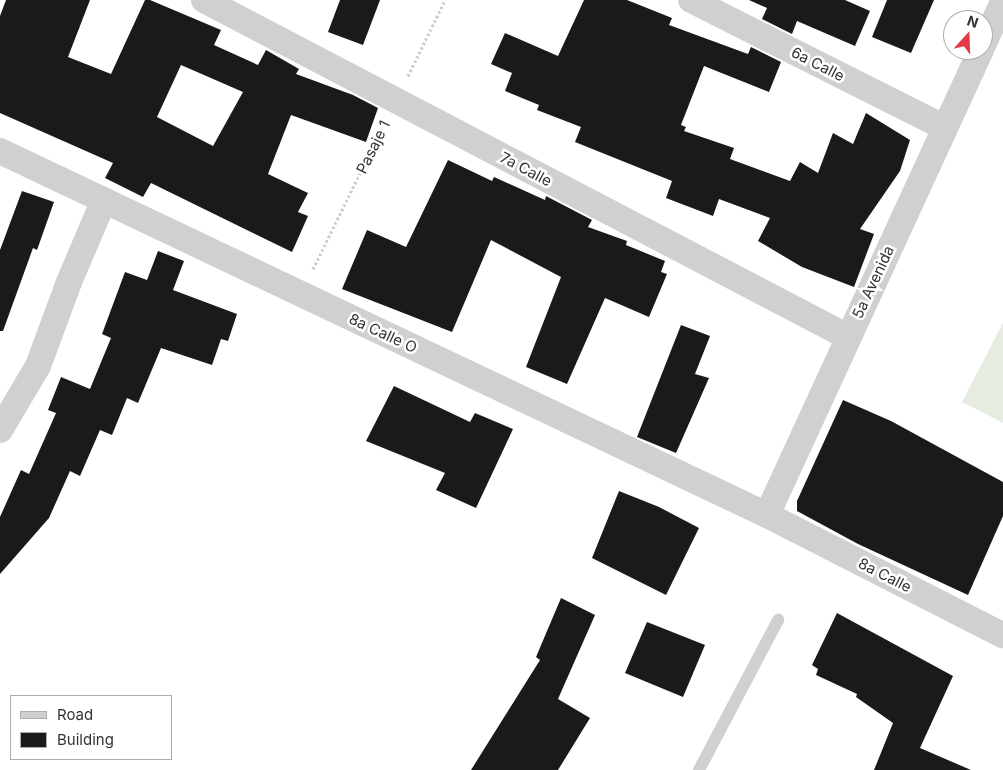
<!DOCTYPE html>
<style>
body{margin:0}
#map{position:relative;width:1003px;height:770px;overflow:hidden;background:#fff;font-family:Inter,sans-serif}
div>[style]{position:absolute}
.green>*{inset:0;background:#e6ecdf}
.building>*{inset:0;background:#1a1a1a}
.path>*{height:3px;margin-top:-1.5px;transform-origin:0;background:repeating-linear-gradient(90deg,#cdcdcd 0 2.5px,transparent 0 5px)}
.lane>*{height:12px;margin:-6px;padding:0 6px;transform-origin:6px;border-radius:6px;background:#d0d0d0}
.street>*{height:26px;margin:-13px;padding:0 13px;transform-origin:13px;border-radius:13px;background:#d0d0d0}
span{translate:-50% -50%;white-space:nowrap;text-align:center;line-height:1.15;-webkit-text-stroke:5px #fff;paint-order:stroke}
.street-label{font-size:15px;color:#333}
.legend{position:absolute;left:10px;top:695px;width:162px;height:65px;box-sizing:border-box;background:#fff;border:1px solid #adadad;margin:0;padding:6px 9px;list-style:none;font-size:15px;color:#333}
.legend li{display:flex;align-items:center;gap:10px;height:25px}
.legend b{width:25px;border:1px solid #adadad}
.north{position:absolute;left:943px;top:10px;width:50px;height:50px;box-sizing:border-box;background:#fff;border:1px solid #adadad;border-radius:50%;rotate:20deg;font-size:14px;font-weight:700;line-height:20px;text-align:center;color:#333}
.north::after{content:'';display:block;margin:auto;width:18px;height:22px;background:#e63946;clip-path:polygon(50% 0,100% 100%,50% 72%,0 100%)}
</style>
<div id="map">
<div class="green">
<i style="clip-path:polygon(1003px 323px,1003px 423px,962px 402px)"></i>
</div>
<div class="building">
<i style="clip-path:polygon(evenodd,6px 0,90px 0,68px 57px,111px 74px,145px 0,150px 0,221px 30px,214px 45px,258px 65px,266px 50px,299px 69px,296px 74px,353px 95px,378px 108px,366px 142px,291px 115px,268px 174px,308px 193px,298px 212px,308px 216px,292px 252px,151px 183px,143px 197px,105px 178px,113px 163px,0 113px,0 16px,6px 0,181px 65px,243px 92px,213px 146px,157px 117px,181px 65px)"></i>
<i style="clip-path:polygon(340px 0,380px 0,363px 45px,328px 32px)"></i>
<i style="clip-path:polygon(584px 0,627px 0,672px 18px,669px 25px,748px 54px,751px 47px,781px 62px,769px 92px,704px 66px,681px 125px,686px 127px,684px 131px,734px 148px,730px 159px,790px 181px,800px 162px,818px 173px,833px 133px,853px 144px,866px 113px,910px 140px,900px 171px,860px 229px,874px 234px,854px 287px,802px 267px,758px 241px,770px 218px,719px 199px,713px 216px,666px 198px,672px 181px,575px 142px,581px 127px,537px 110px,539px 105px,505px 91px,512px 73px,491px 64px,505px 33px,558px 56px)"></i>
<i style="clip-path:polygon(749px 0,845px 0,870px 11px,855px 46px,797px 21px,792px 34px,762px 19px,767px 8px)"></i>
<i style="clip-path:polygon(887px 0,934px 0,911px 53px,872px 37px)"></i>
<i style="clip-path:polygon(448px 160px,492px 181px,494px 177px,545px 200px,546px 196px,592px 220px,588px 227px,627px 241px,626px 245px,665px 261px,661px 272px,667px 274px,649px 317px,605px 298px,567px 384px,526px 367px,561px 277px,491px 240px,452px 332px,342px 289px,367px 230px,406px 247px)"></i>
<i style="clip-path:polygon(22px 191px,54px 202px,37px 250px,33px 248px,3px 331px,0 331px,0 250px)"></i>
<i style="clip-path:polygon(158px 251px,184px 261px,173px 290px,237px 314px,228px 341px,221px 339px,212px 365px,161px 348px,138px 403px,127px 398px,112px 435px,100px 430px,80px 476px,70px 471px,49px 518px,0 574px,0 517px,21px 470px,29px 474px,56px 413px,48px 410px,61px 377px,90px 389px,111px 338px,102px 334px,125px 272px,147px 280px)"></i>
<i style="clip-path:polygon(681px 325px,710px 336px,695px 374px,709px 378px,676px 453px,637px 437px)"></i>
<i style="clip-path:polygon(394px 386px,470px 422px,475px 413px,513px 429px,476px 508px,436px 490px,445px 473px,366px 441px)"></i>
<i style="clip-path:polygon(843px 400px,891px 421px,1003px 482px,1003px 516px,968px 595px,858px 544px,797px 511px,797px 501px)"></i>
<i style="clip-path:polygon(619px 491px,659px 507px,699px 528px,666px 595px,592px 558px)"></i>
<i style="clip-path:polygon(561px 598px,595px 615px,558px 699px,590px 718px,558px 770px,471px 770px,540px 660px,536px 657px)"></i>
<i style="clip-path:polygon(837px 613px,953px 676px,920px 748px,971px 770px,874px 770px,893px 723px,856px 697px,857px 694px,816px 675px,818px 669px,812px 665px)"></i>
<i style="clip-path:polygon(647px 622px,705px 645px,683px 697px,625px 673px)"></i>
</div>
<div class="path">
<i style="left:408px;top:76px;width:85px;rotate:-64deg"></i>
<i style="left:313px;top:269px;width:159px;rotate:-63.9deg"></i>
</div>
<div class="lane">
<i style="left:699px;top:770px;width:170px;rotate:-62.2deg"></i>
</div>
<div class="street">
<i style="left:204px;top:0;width:727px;rotate:27.62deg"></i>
<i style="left:691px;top:0;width:284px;rotate:26.7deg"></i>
<i style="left:983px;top:45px;width:47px;rotate:-65.1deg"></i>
<i style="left:0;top:151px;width:849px;rotate:25.39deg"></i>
<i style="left:767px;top:515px;width:265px;rotate:27deg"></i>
<i style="left:0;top:430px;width:74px;rotate:-59.3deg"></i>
<i style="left:38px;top:366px;width:90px;rotate:-69.7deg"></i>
<i style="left:69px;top:282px;width:89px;rotate:-66.9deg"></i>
<i style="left:767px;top:515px;width:512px;rotate:-65.29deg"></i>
</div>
<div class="street-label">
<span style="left:818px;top:64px;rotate:27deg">6a Calle</span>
<span style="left:373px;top:147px;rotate:-64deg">Pasaje 1</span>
<span style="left:526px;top:169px;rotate:28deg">7a Calle</span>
<span style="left:873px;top:282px;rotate:-65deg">5a Avenida</span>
<span style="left:383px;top:333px;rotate:25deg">8a Calle O</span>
<span style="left:885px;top:575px;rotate:27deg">8a Calle</span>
</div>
<ul class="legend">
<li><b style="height:6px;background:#d0d0d0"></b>Road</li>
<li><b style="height:14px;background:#1a1a1a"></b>Building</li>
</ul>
<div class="north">N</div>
</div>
